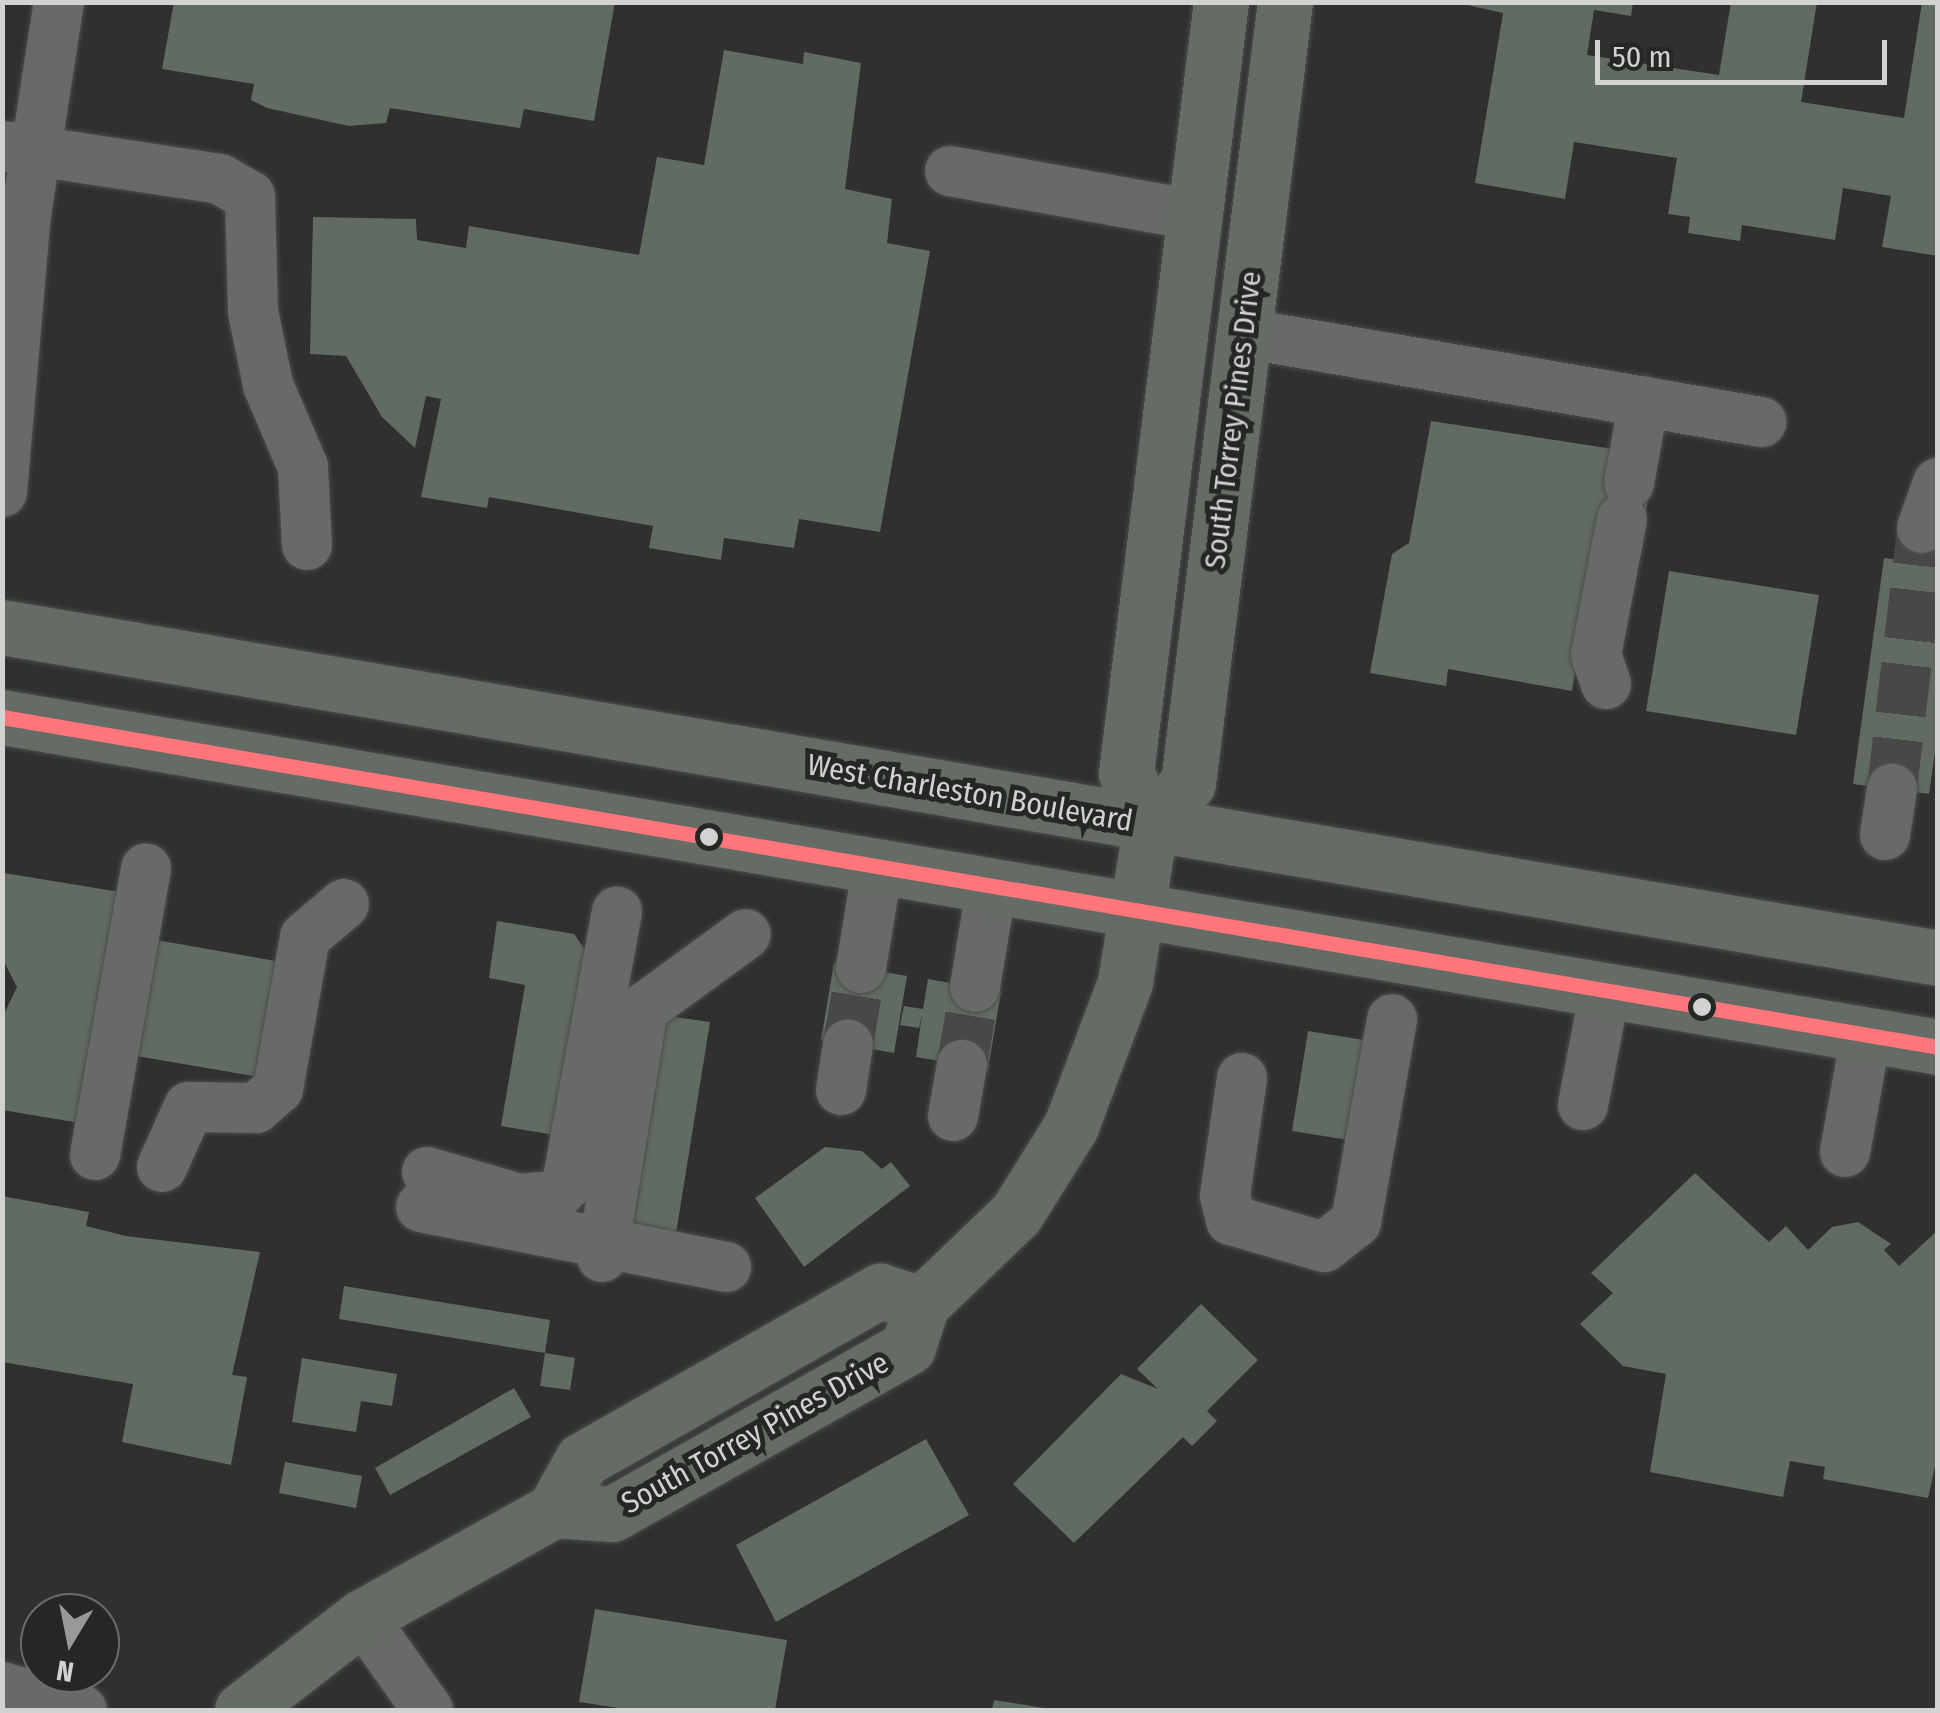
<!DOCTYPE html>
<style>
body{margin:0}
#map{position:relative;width:1940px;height:1713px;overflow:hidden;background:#2f302f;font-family:"Fira Sans Condensed",sans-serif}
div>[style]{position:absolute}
.building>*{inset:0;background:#626b62}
.minor-tunnel>*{height:50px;margin-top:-25px;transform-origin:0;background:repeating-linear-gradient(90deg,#474847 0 50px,transparent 0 75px)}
.roads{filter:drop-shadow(0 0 2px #4c4d4c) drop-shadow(0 0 2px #4c4d4c)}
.minor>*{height:50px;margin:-25px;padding:0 25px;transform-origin:25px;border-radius:25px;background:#686a68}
.major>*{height:55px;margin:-27.5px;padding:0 27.5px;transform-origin:27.5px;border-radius:27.5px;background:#656b65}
.bus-1>*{height:15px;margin:-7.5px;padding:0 7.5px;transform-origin:7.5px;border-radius:7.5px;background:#fd767b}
.dots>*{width:28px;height:28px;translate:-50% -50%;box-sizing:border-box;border:5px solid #252724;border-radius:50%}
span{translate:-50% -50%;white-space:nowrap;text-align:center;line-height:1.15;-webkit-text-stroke:10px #252724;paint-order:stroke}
.street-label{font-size:30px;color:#d2d3d1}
.frame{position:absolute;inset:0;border:5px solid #d2d3d1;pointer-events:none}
.north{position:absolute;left:20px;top:1593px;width:100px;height:100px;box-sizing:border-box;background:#252724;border:2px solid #6a6c69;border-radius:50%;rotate:190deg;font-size:28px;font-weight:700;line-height:40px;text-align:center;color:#d2d3d1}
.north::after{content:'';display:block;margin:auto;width:35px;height:45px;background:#999a98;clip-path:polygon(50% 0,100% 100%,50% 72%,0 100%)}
.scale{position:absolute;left:1595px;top:40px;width:292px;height:45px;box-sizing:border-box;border:5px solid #d2d3d1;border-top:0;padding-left:12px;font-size:30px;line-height:35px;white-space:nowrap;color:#d2d3d1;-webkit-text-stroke:8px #252724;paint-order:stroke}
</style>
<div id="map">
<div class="building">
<i style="clip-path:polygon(174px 2px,615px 2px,594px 121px,524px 109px,520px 128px,390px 108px,386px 123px,349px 126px,267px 108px,251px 100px,254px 84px,162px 69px)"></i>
<i style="clip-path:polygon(1454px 2px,1633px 2px,1631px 16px,1594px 10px,1587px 55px,1719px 75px,1731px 2px,1817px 2px,1801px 102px,1904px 118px,1922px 2px,1938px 2px,1938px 256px,1882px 247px,1891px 196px,1843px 188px,1835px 240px,1742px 225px,1740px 241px,1688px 233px,1690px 217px,1668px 214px,1677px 158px,1574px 142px,1565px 199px,1475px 183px,1503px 13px)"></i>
<i style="clip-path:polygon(724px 50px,803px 64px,804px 52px,861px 63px,845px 189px,892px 199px,887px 243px,930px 251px,880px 532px,799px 519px,794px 548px,724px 538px,721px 560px,649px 548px,653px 526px,489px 497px,487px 508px,421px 497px,441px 399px,426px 396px,415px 448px,382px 417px,346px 356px,310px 354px,313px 217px,416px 219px,417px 240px,466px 248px,469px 226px,639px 255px,657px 157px,704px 165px)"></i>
<i style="clip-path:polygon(1431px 421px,1613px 449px,1650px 487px,1644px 522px,1601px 516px,1572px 691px,1448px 669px,1446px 686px,1370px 673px,1392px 554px,1409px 543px)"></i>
<i style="clip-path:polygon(1938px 528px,1938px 731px,1929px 794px,1853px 784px,1884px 558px,1901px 560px,1902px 542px)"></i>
<i style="clip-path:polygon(1669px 571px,1819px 595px,1796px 735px,1646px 711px)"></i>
<i style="clip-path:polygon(4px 873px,120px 892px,80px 1123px,2px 1110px,2px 1018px,17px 987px,2px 958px)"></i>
<i style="clip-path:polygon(497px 921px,574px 934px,596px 965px,567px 1137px,501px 1126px,525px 985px,489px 978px)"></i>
<i style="clip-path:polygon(145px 938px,287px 963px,265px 1078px,125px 1054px)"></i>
<i style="clip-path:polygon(834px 963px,907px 976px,894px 1053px,821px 1040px)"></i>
<i style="clip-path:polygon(928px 979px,1001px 992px,988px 1069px,916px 1057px,922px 1015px,919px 1028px,900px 1025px,904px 1006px,923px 1009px)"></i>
<i style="clip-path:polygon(661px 1015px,710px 1022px,675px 1240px,626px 1232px)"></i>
<i style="clip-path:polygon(1308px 1031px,1389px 1044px,1373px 1144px,1292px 1131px)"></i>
<i style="clip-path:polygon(825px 1147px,862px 1151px,882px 1169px,891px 1162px,910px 1186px,804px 1267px,755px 1198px)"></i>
<i style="clip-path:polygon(1695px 1173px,1769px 1242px,1786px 1226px,1808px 1250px,1832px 1227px,1858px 1222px,1891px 1244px,1884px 1250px,1899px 1266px,1938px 1230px,1938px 1453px,1928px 1498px,1823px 1479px,1825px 1467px,1790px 1461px,1783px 1497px,1650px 1472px,1666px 1374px,1623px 1366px,1580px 1324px,1613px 1293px,1591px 1273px)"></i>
<i style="clip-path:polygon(2px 1196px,89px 1212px,86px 1226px,126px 1236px,260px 1252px,232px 1375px,247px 1377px,231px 1465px,122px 1442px,133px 1384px,2px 1362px)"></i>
<i style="clip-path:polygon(344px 1286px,550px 1320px,545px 1353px,339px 1319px)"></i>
<i style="clip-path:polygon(1201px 1304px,1258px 1360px,1207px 1411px,1217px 1421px,1192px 1446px,1183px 1437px,1074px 1543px,1013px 1484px,1121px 1374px,1158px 1389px,1137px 1369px)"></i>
<i style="clip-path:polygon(545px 1353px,575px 1358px,570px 1390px,540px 1386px)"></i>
<i style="clip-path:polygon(302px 1358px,397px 1374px,392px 1406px,361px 1401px,356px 1432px,292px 1422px)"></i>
<i style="clip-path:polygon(514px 1388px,531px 1417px,390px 1495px,375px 1468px)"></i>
<i style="clip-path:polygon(926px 1439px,969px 1515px,776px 1622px,736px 1545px)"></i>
<i style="clip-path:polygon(285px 1462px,362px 1476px,356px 1508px,279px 1493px)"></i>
<i style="clip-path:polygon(595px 1609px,787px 1640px,775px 1710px,632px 1710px,579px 1702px)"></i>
<i style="clip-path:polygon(994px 1700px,1044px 1708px,1044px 1710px,992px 1710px)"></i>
</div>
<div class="minor-tunnel">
<i style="left:1892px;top:789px;width:263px;rotate:-83.4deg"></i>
<i style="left:848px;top:1045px;width:78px;rotate:-80.4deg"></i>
<i style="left:962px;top:1065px;width:79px;rotate:-80.5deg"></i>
</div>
<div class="roads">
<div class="minor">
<i style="left:2px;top:146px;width:220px;rotate:8.6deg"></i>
<i style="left:220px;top:179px;width:34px;rotate:30deg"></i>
<i style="left:250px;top:196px;width:115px;rotate:88.5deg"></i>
<i style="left:253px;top:311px;width:76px;rotate:78.5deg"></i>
<i style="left:268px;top:385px;width:89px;rotate:66.9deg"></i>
<i style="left:303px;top:467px;width:78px;rotate:87.1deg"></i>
<i style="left:950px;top:171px;width:249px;rotate:10.2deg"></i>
<i style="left:1242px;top:333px;width:527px;rotate:9.73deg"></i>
<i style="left:1629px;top:483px;width:83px;rotate:-79.6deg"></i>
<i style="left:2px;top:492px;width:272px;rotate:-85.1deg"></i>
<i style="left:25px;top:221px;width:222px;rotate:-81.2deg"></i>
<i style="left:1922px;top:528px;width:48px;rotate:-70.4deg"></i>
<i style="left:1606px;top:684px;width:31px;rotate:-109deg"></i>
<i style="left:1596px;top:655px;width:138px;rotate:-79.2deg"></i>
<i style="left:1885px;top:835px;width:47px;rotate:-81.3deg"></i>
<i style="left:861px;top:968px;width:105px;rotate:-80.7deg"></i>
<i style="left:975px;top:987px;width:104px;rotate:-80.6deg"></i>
<i style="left:1242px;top:1078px;width:119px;rotate:98.2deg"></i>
<i style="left:1225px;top:1196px;width:25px;rotate:76deg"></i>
<i style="left:1231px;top:1220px;width:97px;rotate:16.2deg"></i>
<i style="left:1324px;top:1247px;width:41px;rotate:-38deg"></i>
<i style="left:1356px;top:1222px;width:206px;rotate:-79.9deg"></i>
<i style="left:841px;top:1090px;width:46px;rotate:-81.2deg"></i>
<i style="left:1583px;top:1105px;width:116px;rotate:-79.1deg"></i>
<i style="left:953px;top:1116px;width:52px;rotate:-80deg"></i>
<i style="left:1845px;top:1152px;width:119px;rotate:-79.8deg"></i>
<i style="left:95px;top:1155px;width:291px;rotate:-79.9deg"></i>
<i style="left:162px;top:1167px;width:66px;rotate:-65.8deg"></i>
<i style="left:189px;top:1107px;width:67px;rotate:0.9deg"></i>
<i style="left:256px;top:1108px;width:29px;rotate:-41deg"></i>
<i style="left:278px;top:1089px;width:154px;rotate:-79.9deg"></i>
<i style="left:305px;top:937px;width:51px;rotate:-40.2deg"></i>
<i style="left:427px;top:1172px;width:96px;rotate:16.4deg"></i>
<i style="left:519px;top:1199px;width:36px;rotate:-5deg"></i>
<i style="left:555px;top:1196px;width:17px;rotate:-45deg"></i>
<i style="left:567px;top:1184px;width:277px;rotate:-79.6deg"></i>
<i style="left:421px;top:1207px;width:311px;rotate:11.1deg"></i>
<i style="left:602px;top:1257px;width:251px;rotate:-80.6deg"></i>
<i style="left:643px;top:1009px;width:127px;rotate:-36.1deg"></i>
<i style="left:362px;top:1617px;width:114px;rotate:54.6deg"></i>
<i style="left:2px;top:1687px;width:83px;rotate:16deg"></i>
</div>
<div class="major">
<i style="left:2px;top:627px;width:1964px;rotate:9.7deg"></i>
<i style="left:2px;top:717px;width:1964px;rotate:9.67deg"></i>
<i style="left:1151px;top:824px;width:57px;rotate:-116.1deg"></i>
<i style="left:1126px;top:773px;width:777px;rotate:-82.98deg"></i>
<i style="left:554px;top:1510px;width:58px;rotate:3.9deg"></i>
<i style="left:612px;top:1514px;width:340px;rotate:-29.4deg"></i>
<i style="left:908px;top:1347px;width:45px;rotate:-72deg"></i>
<i style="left:922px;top:1304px;width:130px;rotate:-43.8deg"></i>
<i style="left:1016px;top:1214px;width:104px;rotate:-58deg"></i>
<i style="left:1071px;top:1126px;width:154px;rotate:-69.4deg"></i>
<i style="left:1125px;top:982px;width:160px;rotate:-80.7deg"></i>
<i style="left:1151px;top:824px;width:55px;rotate:-47.9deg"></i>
<i style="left:1188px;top:783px;width:787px;rotate:-82.92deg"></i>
<i style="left:242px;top:1710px;width:152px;rotate:-37.8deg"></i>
<i style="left:362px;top:1617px;width:220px;rotate:-29.1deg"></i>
<i style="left:554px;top:1510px;width:57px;rotate:-60.8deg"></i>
<i style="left:582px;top:1460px;width:343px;rotate:-29.6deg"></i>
<i style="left:880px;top:1291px;width:44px;rotate:17.2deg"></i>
</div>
</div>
<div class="bus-1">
<i style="left:2px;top:717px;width:1964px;rotate:9.67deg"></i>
</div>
<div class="dots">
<i style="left:709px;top:837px;background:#d2d3d1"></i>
<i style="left:1702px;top:1007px;background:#d2d3d1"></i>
</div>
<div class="street-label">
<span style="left:1233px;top:420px;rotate:-83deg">South Torrey Pines Drive</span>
<span style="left:970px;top:793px;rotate:10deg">West Charleston Boulevard</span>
<span style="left:755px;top:1433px;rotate:-29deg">South Torrey Pines Drive</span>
</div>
<div class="frame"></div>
<div class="north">N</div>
<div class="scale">50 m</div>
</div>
